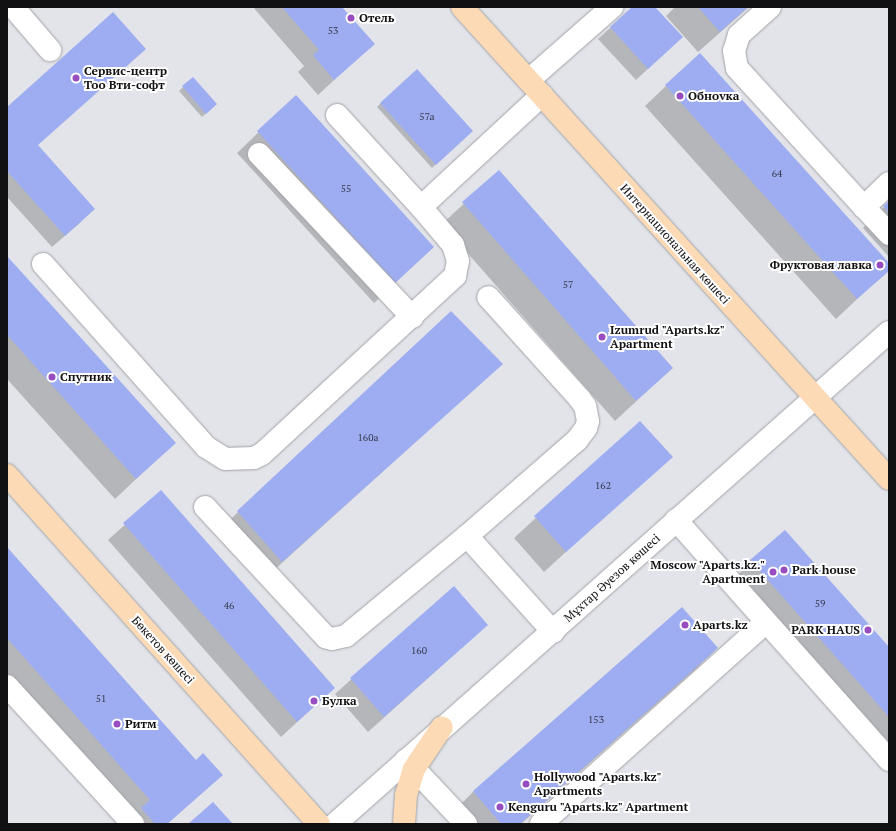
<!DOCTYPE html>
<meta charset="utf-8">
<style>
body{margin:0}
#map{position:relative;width:896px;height:831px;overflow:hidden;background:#e3e4e9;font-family:"PT Serif",serif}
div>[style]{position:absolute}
.shadow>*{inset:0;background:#0003}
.building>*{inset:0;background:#9eadf1}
.roads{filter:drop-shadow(0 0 1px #a2a3a8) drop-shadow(0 0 1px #a2a3a8)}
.minor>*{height:22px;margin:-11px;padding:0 11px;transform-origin:11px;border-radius:11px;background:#fff}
.major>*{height:22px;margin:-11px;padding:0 11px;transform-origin:11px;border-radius:11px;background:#fcdab6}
.dots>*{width:11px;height:11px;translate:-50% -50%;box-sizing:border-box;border:2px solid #fff;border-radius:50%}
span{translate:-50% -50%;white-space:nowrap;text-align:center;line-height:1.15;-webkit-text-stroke:4px #fff;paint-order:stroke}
.number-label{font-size:10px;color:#34384a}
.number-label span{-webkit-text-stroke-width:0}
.poi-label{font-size:12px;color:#111113;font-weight:700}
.left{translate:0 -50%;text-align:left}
.right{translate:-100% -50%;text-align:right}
.street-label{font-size:12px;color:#111113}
.frame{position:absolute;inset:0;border:8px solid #111113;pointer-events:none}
</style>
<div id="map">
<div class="shadow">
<i style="clip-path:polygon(253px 7px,340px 7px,373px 44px,318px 95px,298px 72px,304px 66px)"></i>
<i style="clip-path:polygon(633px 7px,654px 7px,682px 37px,636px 80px,598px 39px)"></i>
<i style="clip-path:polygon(675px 7px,749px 7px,698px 52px,666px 16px)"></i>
<i style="clip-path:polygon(193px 78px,212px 108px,202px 117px,179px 91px)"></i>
<i style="clip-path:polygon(666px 86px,889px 264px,889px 269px,836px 319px,645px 106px)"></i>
<i style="clip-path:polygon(296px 96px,433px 247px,374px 303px,237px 153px)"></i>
<i style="clip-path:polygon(381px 103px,468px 135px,432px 168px,377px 107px)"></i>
<i style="clip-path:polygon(7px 108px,37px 146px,82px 221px,52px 247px,7px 197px)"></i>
<i style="clip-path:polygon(499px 171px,672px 368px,615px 421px,442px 224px)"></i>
<i style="clip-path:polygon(889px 202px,889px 257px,863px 228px)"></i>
<i style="clip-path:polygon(7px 257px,174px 443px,115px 499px,7px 379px)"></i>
<i style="clip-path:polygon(501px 364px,261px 582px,217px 533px,238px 512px)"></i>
<i style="clip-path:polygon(640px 422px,671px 456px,544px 572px,514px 538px)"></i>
<i style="clip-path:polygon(161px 492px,334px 688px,281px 737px,108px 540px)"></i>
<i style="clip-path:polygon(784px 531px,889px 649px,889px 761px,730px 582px)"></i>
<i style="clip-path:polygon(7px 549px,213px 783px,167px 824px,132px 824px,7px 683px)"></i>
<i style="clip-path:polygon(454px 587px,487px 625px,368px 732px,335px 694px)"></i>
<i style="clip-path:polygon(682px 608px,717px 648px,696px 669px,521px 824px,462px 824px,452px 813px,473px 792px)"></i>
</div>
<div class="building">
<i style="clip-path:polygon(282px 7px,342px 7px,375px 44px,334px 80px,313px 55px,319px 50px)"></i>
<i style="clip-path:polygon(632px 7px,655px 7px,683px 37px,648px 69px,610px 27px)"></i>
<i style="clip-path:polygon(698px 7px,748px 7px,720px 32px)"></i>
<i style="clip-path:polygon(113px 12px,146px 49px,38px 145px,95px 209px,65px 236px,7px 171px,7px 107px)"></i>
<i style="clip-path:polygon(700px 53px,889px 263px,889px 271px,857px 299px,665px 85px)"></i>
<i style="clip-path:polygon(417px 69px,473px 131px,436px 165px,380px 103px)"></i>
<i style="clip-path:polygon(193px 77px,217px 104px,206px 114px,182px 86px)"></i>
<i style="clip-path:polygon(296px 95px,434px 247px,395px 283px,257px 131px)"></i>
<i style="clip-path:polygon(499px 170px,673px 368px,636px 401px,462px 202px)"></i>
<i style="clip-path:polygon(889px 201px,889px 213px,883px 206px)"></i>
<i style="clip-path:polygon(7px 256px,176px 443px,136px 479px,7px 335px)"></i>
<i style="clip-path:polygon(451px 311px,503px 364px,282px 562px,237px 511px)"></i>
<i style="clip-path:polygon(640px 421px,673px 457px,566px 552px,534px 516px)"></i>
<i style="clip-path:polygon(161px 490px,335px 688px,297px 722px,123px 523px)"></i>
<i style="clip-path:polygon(785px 530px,889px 647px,889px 717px,750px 560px)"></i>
<i style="clip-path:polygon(7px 547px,196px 760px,203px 753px,223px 775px,167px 824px,155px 824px,141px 808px,150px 800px,7px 638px)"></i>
<i style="clip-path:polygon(454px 586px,488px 625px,384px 717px,350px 678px)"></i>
<i style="clip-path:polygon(682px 607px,718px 648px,520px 824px,501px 824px,473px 791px)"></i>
<i style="clip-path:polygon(213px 802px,233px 824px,188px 824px)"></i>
</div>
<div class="roads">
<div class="minor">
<i style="left:13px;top:7px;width:57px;rotate:49.3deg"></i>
<i style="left:770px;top:7px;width:42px;rotate:137.9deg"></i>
<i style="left:739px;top:35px;width:17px;rotate:107deg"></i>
<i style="left:734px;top:51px;width:17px;rotate:80deg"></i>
<i style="left:737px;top:68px;width:188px;rotate:47.6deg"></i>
<i style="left:529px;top:80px;width:111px;rotate:-41.3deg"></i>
<i style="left:337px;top:115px;width:125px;rotate:47.6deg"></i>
<i style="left:259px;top:154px;width:224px;rotate:46.8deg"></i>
<i style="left:889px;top:183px;width:35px;rotate:136deg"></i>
<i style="left:864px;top:207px;width:37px;rotate:47deg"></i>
<i style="left:43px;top:264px;width:245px;rotate:48.3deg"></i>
<i style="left:206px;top:447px;width:22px;rotate:32deg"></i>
<i style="left:225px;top:459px;width:29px;rotate:-2deg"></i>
<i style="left:254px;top:458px;width:9px;rotate:-27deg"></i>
<i style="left:262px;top:454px;width:263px;rotate:-42.7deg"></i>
<i style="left:455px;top:276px;width:15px;rotate:-79deg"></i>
<i style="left:458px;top:261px;width:17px;rotate:-107deg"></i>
<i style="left:453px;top:245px;width:50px;rotate:-130.1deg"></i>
<i style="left:421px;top:207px;width:165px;rotate:-42.8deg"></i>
<i style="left:205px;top:507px;width:178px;rotate:47.1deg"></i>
<i style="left:326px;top:637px;width:6px;rotate:18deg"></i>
<i style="left:332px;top:639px;width:14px;rotate:-12deg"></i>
<i style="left:346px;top:636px;width:157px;rotate:-39.6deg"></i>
<i style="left:467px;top:536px;width:129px;rotate:48.1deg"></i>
<i style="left:676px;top:520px;width:321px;rotate:48.4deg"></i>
<i style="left:467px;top:536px;width:146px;rotate:-41.1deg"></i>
<i style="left:577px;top:440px;width:15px;rotate:-53deg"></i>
<i style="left:586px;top:428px;width:7px;rotate:-74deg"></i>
<i style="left:588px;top:421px;width:15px;rotate:-101deg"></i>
<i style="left:585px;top:406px;width:9px;rotate:-126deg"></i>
<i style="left:580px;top:399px;width:137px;rotate:-132deg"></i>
<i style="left:7px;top:686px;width:187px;rotate:47.6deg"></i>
<i style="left:406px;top:760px;width:88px;rotate:46.8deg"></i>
<i style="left:335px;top:824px;width:741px;rotate:-41.61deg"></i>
<i style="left:541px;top:824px;width:302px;rotate:-41.9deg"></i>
</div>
<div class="major">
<i style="left:462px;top:7px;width:636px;rotate:47.87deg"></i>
<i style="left:7px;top:475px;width:468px;rotate:48.2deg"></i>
<i style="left:404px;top:824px;width:29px;rotate:-86deg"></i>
<i style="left:406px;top:795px;width:27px;rotate:-73deg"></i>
<i style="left:414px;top:769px;width:50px;rotate:-56.3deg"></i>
</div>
</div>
<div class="dots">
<i style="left:351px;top:18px;background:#974dc0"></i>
<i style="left:76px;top:78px;background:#974dc0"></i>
<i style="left:680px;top:96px;background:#974dc0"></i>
<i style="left:880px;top:265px;background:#974dc0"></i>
<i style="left:602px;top:337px;background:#974dc0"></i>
<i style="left:52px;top:377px;background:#974dc0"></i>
<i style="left:784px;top:570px;background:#974dc0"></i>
<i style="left:773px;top:572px;background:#974dc0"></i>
<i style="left:685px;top:625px;background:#974dc0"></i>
<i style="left:868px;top:630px;background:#974dc0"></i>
<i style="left:314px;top:701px;background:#974dc0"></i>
<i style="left:117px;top:724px;background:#974dc0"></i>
<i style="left:526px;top:784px;background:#974dc0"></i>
<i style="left:500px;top:807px;background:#974dc0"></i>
</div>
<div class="number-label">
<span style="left:333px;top:31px">53</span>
<span style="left:427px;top:117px">57а</span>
<span style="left:777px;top:174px">64</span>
<span style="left:346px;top:189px">55</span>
<span style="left:568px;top:285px">57</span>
<span style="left:368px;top:438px">160а</span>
<span style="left:603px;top:486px">162</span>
<span style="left:820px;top:604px">59</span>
<span style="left:229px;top:606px">46</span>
<span style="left:419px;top:651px">160</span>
<span style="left:101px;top:699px">51</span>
<span style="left:596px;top:720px">153</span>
</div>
<div class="poi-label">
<span class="left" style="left:359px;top:18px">Отель</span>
<span class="left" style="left:84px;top:78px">Сервис-центр<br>Тоо Вти-софт</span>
<span class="left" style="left:688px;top:96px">Обноvка</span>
<span class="right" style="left:872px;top:265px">Фруктовая лавка</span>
<span class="left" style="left:610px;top:337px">Izumrud "Aparts.kz"<br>Apartment</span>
<span class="left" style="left:60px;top:377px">Спутник</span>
<span class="right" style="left:765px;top:572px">Moscow "Aparts.kz."<br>Apartment</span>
<span class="left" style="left:792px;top:570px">Park house</span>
<span class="left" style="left:693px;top:625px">Aparts.kz</span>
<span class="right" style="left:860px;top:630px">PARK HAUS</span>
<span class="left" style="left:322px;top:701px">Булка</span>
<span class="left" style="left:125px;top:724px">Ритм</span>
<span class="left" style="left:534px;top:784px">Hollywood "Aparts.kz"<br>Apartments</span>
<span class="left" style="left:508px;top:807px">Kenguru "Aparts.kz" Apartment</span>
</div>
<div class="street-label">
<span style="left:675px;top:244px;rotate:48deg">Интернациональная көшесі</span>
<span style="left:612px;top:578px;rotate:-42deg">Мұхтар Әуезов көшесі</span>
<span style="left:163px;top:650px;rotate:48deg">Бөкетов көшесі</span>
</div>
<div class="frame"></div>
</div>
